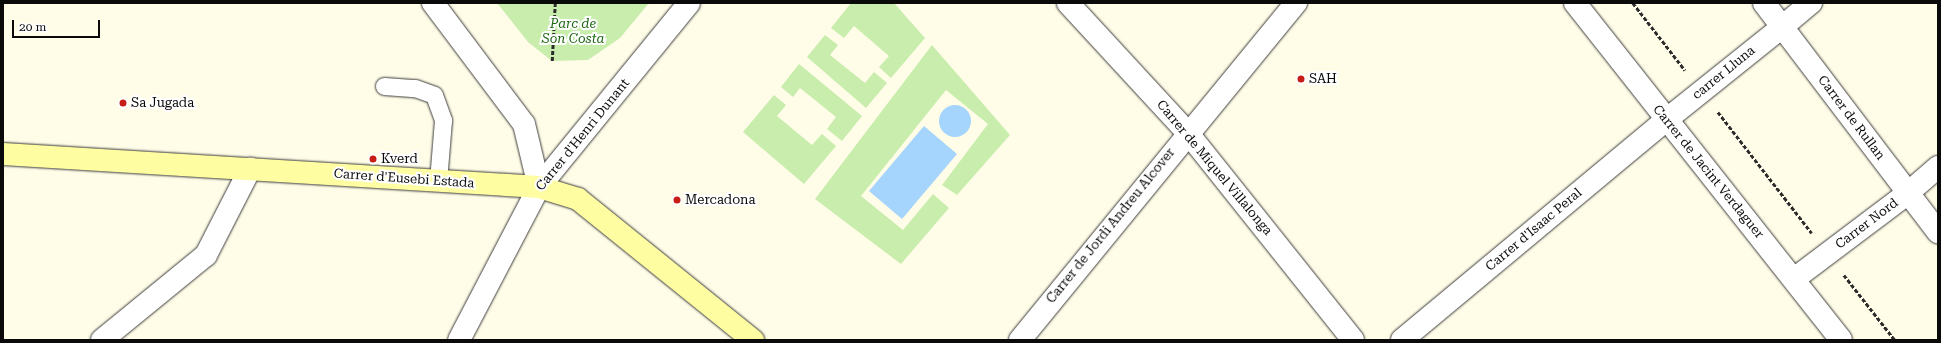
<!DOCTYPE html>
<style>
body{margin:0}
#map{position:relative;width:1941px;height:343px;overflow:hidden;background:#fffce7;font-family:"Roboto Serif",serif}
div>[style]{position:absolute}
.green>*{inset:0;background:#c8edad}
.water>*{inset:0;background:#a5d4fd}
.round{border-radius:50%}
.path>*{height:2.5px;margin-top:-1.25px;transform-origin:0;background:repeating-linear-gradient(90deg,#2c2c2c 0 4px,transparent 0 6px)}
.roads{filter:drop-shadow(0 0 1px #3d3d3d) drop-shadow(0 0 1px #3d3d3d)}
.service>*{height:17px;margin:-8.5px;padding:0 8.5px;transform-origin:8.5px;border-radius:8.5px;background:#fff}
.pedestrian>*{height:22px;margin:-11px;padding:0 11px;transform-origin:11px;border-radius:11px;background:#fff}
.minor>*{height:22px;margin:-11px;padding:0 11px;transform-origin:11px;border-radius:11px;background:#fff}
.secondary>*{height:22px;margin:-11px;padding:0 11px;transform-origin:11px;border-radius:11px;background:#fffda2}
.dots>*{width:11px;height:11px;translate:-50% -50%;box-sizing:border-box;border:2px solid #fff;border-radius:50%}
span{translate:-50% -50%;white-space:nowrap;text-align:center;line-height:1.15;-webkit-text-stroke:4px #fff;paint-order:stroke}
.park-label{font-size:13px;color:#1f6715;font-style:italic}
.street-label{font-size:13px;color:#0a0a0a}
.poi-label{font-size:13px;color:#0a0a0a}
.left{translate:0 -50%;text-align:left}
.frame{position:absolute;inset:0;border:4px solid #0a0a0a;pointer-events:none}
.scale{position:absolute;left:12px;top:20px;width:88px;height:18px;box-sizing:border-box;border:2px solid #0a0a0a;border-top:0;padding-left:5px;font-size:12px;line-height:14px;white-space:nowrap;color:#0a0a0a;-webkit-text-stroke:3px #fff;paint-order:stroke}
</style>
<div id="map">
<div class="green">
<i style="clip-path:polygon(497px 3px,649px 3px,620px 38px,588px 60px,552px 61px,528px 42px)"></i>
<i style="clip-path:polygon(851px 3px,894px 3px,925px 38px,891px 78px,879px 67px,889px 56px,854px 26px,844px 38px,831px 28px)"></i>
<i style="clip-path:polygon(825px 35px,838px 45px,830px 55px,865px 83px,874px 72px,887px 83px,866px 108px,807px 57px)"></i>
<i style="clip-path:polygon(932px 45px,1010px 135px,957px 195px,942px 185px,988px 124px,946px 90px,861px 196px,903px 230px,933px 194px,949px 208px,901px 264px,815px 199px)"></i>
<i style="clip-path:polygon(799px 64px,862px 116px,842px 141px,827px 129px,836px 117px,800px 88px,793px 97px,781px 87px)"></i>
<i style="clip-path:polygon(774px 95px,786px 105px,777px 116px,812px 145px,822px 134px,836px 146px,804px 184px,743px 132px)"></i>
</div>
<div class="water">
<i class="round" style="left:939px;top:105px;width:32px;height:32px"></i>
<i style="clip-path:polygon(924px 126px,957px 154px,902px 219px,869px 191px)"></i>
</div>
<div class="path">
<i style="left:1633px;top:3px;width:85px;rotate:52.2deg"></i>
<i style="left:552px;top:61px;width:58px;rotate:-87deg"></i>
<i style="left:1718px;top:112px;width:153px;rotate:52.2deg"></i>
<i style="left:1844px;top:275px;width:83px;rotate:51.9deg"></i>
</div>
<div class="roads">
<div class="service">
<i style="left:384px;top:86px;width:31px;rotate:4deg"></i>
<i style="left:415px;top:88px;width:20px;rotate:20deg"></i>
<i style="left:434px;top:95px;width:27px;rotate:70deg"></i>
<i style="left:443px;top:120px;width:61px;rotate:94.7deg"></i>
</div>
<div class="pedestrian">
<i style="left:1666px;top:120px;width:149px;rotate:-38.7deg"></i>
<i style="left:1794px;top:279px;width:143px;rotate:-37deg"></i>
</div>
<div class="minor">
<i style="left:433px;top:3px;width:151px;rotate:53.1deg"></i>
<i style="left:524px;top:124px;width:65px;rotate:76.6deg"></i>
<i style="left:1068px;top:3px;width:176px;rotate:47.3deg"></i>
<i style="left:1187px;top:132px;width:266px;rotate:51.4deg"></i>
<i style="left:1575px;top:3px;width:429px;rotate:51.7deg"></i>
<i style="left:1764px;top:3px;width:288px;rotate:52.8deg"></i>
<i style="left:1782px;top:27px;width:38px;rotate:-40deg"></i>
<i style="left:1908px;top:193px;width:40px;rotate:-41deg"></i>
<i style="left:102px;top:340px;width:134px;rotate:-39.3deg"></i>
<i style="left:206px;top:255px;width:97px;rotate:-62.9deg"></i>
<i style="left:459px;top:340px;width:173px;rotate:-62.4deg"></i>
<i style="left:539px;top:187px;width:237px;rotate:-50.8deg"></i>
<i style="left:1020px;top:340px;width:436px;rotate:-50.7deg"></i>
<i style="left:1402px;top:340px;width:344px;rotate:-39.8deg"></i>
</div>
<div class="secondary">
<i style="left:3px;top:154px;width:537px;rotate:3.52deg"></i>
<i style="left:539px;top:187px;width:41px;rotate:17.1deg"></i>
<i style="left:578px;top:199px;width:225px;rotate:38.9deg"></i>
</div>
</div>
<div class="dots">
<i style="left:1301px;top:79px;background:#c71d15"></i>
<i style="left:123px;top:103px;background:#c71d15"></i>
<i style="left:373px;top:159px;background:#c71d15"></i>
<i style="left:677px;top:200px;background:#c71d15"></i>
</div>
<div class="park-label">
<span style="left:573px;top:32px">Parc de<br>Son Costa</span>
</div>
<div class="street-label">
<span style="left:1724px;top:73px;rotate:-39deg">carrer Lluna</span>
<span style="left:1851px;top:118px;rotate:53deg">Carrer de Rullan</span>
<span style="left:583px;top:135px;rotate:-51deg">Carrer d'Henri Dunant</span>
<span style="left:1214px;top:168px;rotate:50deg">Carrer de Miquel Villalonga</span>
<span style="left:1708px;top:172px;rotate:51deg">Carrer de Jacint Verdaguer</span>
<span style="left:404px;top:179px;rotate:4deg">Carrer d'Eusebi Estada</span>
<span style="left:1867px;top:224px;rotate:-37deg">Carrer Nord</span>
<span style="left:1111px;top:226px;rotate:-51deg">Carrer de Jordi Andreu Alcover</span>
<span style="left:1534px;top:230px;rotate:-40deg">Carrer d'Isaac Peral</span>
</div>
<div class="poi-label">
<span class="left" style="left:1309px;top:79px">SAH</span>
<span class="left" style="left:131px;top:103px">Sa Jugada</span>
<span class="left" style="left:381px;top:159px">Kverd</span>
<span class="left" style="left:685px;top:200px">Mercadona</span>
</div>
<div class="frame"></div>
<div class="scale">20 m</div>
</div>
